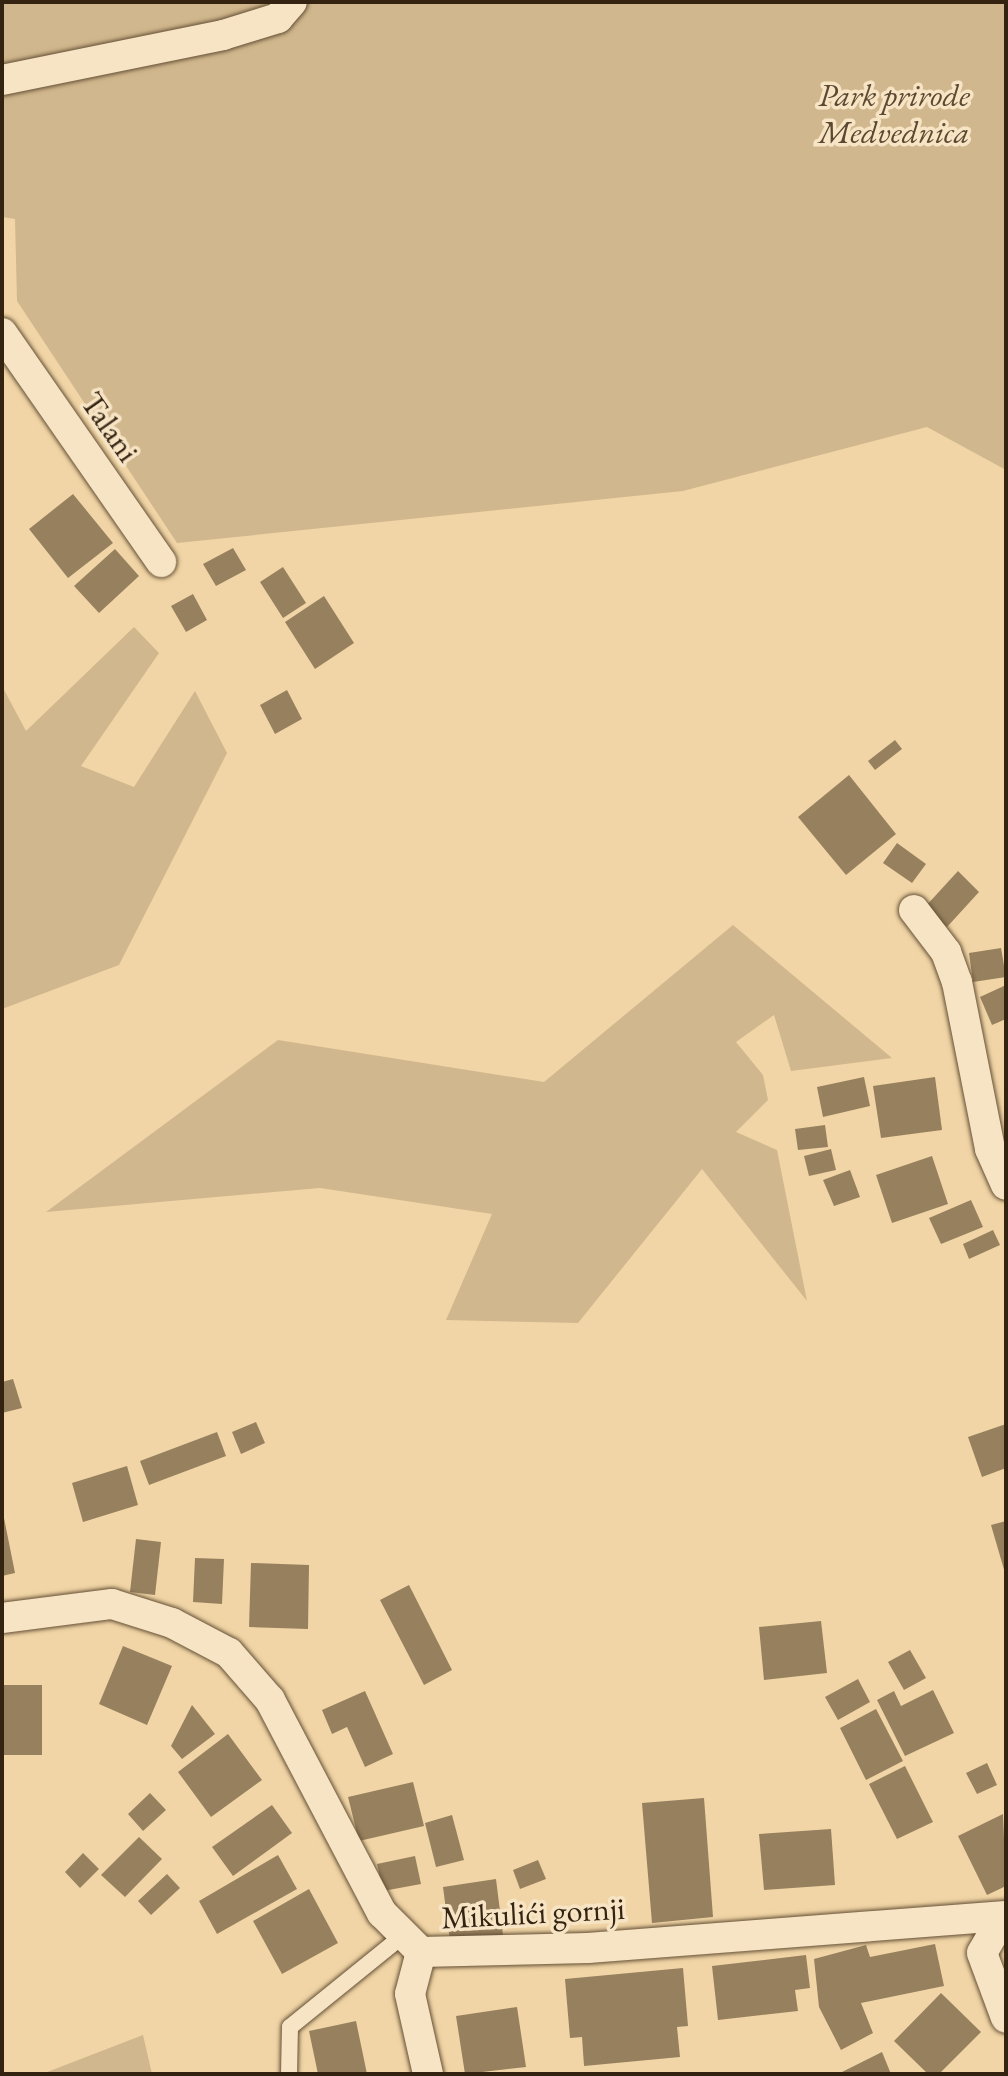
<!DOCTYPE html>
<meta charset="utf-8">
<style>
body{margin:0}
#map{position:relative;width:1008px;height:2076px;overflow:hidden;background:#f1d5a6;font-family:"EB Garamond",serif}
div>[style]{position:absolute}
.green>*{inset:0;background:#d1b78d}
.building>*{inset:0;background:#97805e}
.roads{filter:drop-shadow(0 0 2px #645036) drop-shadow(0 0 2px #645036)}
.service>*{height:16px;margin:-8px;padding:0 8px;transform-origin:8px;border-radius:8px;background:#f6e4c5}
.minor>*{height:30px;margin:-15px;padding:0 15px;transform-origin:15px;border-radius:15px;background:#f6e4c5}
span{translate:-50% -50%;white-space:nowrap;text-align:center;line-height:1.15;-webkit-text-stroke:7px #f6e4c5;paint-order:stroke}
.park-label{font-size:32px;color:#5c4830;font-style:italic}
.street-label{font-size:32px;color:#352311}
.frame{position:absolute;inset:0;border:4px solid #352311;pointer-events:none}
</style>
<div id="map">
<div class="green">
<i style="clip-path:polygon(2px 2px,1006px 2px,1006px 470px,927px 427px,683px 491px,177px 543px,17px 301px,15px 219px,2px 217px)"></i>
<i style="clip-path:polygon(134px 627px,159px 653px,81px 766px,134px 787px,195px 691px,227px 753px,119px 965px,2px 1009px,2px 686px,26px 731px)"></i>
<i style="clip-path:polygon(733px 925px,892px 1058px,791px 1071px,774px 1015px,736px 1042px,763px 1075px,768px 1100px,736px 1132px,777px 1150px,807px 1301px,702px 1169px,578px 1323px,446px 1320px,492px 1214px,320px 1188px,46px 1212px,278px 1040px,544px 1082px)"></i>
<i style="clip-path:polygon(143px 2035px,152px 2074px,42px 2074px)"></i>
</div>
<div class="building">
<i style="clip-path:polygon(73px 494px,113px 543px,68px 578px,29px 529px)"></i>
<i style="clip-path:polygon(233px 548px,246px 570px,216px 586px,203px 564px)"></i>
<i style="clip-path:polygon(115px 549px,139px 576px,99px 613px,74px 586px)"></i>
<i style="clip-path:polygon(283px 567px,306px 603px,283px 618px,260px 582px)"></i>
<i style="clip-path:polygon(193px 594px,207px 620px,186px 632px,171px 606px)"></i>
<i style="clip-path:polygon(324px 596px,354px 643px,315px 669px,285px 622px)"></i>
<i style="clip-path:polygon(287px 690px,302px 719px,275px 734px,260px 705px)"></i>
<i style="clip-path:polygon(895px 740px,902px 749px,875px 770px,868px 761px)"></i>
<i style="clip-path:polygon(849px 775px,896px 834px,846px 875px,798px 817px)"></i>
<i style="clip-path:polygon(897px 843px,926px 864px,912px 883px,883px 863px)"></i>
<i style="clip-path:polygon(958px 871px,979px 892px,947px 927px,925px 907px)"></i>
<i style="clip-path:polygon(1001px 948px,1006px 977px,973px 982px,969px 953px)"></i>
<i style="clip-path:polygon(1006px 985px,1006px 1019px,992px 1025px,980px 997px)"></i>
<i style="clip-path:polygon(864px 1077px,870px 1106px,823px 1117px,817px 1087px)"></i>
<i style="clip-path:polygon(935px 1077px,942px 1130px,881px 1138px,873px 1086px)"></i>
<i style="clip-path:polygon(825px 1125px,828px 1147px,798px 1150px,795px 1129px)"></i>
<i style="clip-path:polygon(831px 1149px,836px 1170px,809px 1176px,804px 1156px)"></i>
<i style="clip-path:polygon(932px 1156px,948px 1204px,892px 1223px,876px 1175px)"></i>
<i style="clip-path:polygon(850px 1170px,860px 1197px,834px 1206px,823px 1180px)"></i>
<i style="clip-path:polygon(971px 1200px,983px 1227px,941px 1244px,929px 1218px)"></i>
<i style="clip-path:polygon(993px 1230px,1000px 1245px,969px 1259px,963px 1244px)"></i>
<i style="clip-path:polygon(13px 1379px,22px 1408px,2px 1413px,2px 1382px)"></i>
<i style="clip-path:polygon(256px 1422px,265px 1443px,241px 1454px,232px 1432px)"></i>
<i style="clip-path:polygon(1006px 1424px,1006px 1468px,982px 1477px,968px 1437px)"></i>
<i style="clip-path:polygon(217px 1432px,226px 1456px,149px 1485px,140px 1461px)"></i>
<i style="clip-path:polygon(127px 1466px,138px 1505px,83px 1522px,72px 1483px)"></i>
<i style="clip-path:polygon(2px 1508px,15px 1573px,2px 1576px)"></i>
<i style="clip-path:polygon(1006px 1521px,1006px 1572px,1005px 1573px,991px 1525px)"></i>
<i style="clip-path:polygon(136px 1539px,161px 1542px,155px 1595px,130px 1592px)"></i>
<i style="clip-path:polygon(195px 1558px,224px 1559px,222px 1604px,193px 1602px)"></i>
<i style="clip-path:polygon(251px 1563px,309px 1565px,308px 1629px,249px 1627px)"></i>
<i style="clip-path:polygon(409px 1585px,452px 1670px,424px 1685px,380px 1600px)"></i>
<i style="clip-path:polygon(821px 1621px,827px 1673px,764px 1680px,759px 1627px)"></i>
<i style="clip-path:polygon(123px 1646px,172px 1666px,147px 1725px,99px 1704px)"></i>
<i style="clip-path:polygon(910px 1650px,926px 1678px,904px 1690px,888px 1662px)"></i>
<i style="clip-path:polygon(858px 1679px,870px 1702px,838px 1720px,825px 1697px)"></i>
<i style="clip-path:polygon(2px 1685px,42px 1685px,42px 1755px,2px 1755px)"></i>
<i style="clip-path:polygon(933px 1690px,954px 1733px,905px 1756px,877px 1700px,894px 1691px,901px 1706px)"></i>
<i style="clip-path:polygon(365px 1691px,393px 1754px,365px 1767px,347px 1727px,332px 1734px,322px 1710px)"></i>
<i style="clip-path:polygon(192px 1705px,215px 1734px,182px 1759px,171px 1746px)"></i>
<i style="clip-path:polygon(876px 1709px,903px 1761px,866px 1780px,840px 1728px)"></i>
<i style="clip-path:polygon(228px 1734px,262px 1780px,211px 1817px,178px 1772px)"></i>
<i style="clip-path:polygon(987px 1763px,997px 1785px,977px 1794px,966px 1773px)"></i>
<i style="clip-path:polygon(905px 1766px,933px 1822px,897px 1839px,869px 1784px)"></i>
<i style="clip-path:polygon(413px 1782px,424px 1826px,359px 1841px,348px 1797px)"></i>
<i style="clip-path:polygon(150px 1793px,166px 1810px,143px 1831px,128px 1814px)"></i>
<i style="clip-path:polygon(704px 1798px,713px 1917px,652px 1923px,642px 1803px)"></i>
<i style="clip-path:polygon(272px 1805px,292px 1833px,233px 1876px,212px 1847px)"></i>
<i style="clip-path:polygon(1003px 1814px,1006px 1886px,987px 1895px,958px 1836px)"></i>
<i style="clip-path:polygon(452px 1815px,464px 1860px,436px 1867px,425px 1823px)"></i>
<i style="clip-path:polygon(831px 1829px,835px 1885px,764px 1890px,759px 1834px)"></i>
<i style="clip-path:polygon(139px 1837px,162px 1859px,125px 1897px,101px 1875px)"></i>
<i style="clip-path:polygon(83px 1853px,99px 1869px,80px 1888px,65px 1872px)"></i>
<i style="clip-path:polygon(278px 1855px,297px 1889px,217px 1934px,199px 1901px)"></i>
<i style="clip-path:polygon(415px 1856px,421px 1884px,383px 1891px,377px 1864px)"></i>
<i style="clip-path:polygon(538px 1860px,546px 1879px,520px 1889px,513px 1870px)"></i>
<i style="clip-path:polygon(167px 1874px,180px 1888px,151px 1915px,138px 1901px)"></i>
<i style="clip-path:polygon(496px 1879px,503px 1935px,450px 1941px,443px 1887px)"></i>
<i style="clip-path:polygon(309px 1889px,338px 1943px,282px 1974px,253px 1921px)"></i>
<i style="clip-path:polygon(935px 1944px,944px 1986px,861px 2003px,873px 2033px,841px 2050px,819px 2007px,814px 1959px,866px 1945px,870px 1957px)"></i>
<i style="clip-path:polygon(806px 1955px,810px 1988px,795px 1990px,798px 2011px,718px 2020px,712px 1966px)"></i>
<i style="clip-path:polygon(683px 1968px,688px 2026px,677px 2027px,680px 2057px,584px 2066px,582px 2037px,570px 2038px,565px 1979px)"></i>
<i style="clip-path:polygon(941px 1993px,981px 2032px,939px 2074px,928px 2074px,894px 2041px)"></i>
<i style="clip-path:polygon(517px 2007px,526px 2067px,465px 2074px,456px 2016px)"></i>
<i style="clip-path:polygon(356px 2021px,367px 2074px,318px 2074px,309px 2031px)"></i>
<i style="clip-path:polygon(882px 2052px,891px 2074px,838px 2074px)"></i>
</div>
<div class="roads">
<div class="service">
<i style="left:289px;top:2074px;width:47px;rotate:-88.8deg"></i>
<i style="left:290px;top:2027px;width:141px;rotate:-39deg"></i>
</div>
<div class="minor">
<i style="left:2px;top:80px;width:226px;rotate:-11.5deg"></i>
<i style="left:223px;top:35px;width:58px;rotate:-17.2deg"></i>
<i style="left:278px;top:18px;width:21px;rotate:-49deg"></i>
<i style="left:2px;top:333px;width:279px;rotate:55.2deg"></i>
<i style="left:914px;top:910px;width:53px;rotate:52.7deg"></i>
<i style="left:946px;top:952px;width:32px;rotate:70deg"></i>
<i style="left:957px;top:982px;width:170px;rotate:78.8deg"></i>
<i style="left:990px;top:1149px;width:39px;rotate:66deg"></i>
<i style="left:2px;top:1618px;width:111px;rotate:-7.3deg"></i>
<i style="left:112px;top:1604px;width:63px;rotate:17.6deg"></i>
<i style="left:172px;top:1623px;width:64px;rotate:27.8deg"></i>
<i style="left:229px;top:1653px;width:62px;rotate:48.9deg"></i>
<i style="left:270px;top:1700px;width:241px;rotate:62.3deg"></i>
<i style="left:382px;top:1913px;width:55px;rotate:45deg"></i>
<i style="left:421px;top:1952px;width:167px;rotate:-1.4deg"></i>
<i style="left:588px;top:1948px;width:419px;rotate:-4.4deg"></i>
<i style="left:1002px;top:1918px;width:40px;rotate:119.7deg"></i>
<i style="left:982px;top:1953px;width:69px;rotate:69.7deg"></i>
<i style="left:421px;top:1952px;width:43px;rotate:104.7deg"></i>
<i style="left:410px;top:1994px;width:82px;rotate:77.3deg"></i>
</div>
</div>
<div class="park-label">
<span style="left:894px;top:114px">Park prirode<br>Medvednica</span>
</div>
<div class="street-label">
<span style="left:110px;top:427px;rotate:55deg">Talani</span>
<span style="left:533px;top:1913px;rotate:-3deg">Mikulići gornji</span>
</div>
<div class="frame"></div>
</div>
